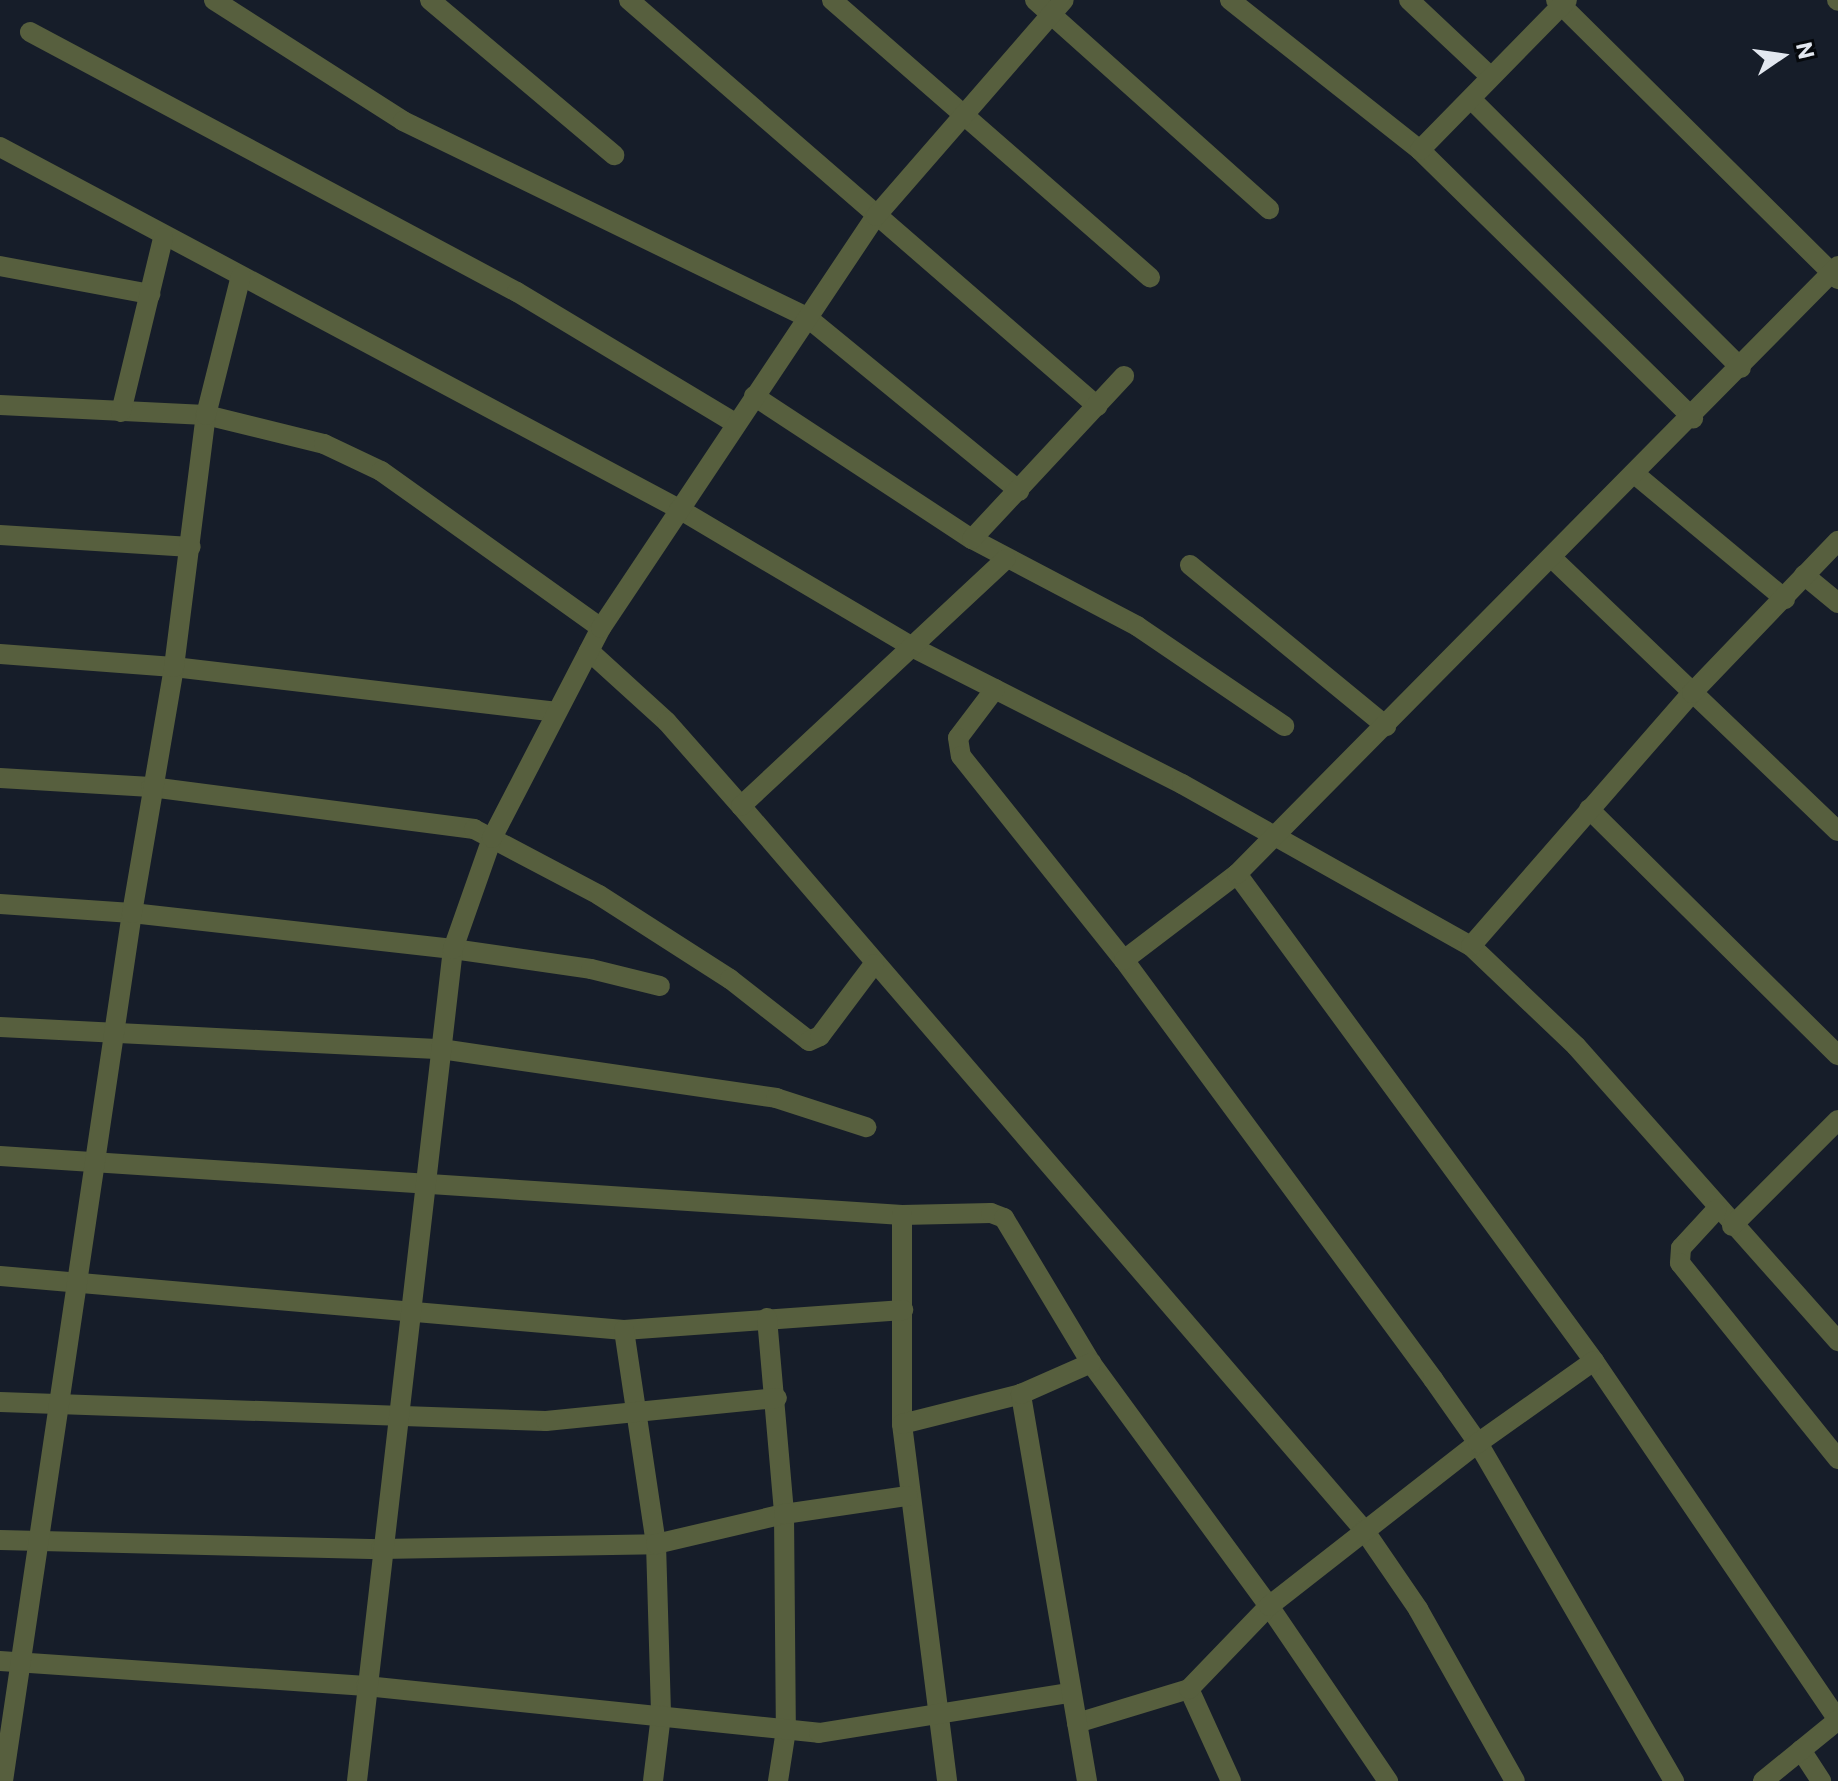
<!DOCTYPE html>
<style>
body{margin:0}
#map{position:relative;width:1838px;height:1781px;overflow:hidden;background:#161d29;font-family:Commissioner,sans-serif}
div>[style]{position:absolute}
.minor>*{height:20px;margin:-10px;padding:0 10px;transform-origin:10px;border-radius:10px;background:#575f3e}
span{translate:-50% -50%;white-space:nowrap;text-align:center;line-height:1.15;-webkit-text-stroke:6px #05080c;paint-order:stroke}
.north{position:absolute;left:1742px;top:16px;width:80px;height:80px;-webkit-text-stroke:6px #05080c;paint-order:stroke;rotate:77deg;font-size:22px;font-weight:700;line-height:32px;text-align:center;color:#e2e7ef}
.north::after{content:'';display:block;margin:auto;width:28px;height:36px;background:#e2e7ef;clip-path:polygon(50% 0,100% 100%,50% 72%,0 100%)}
</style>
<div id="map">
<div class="minor">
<i style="left:214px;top:0;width:224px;rotate:32.6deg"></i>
<i style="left:403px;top:121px;width:450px;rotate:25.9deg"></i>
<i style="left:808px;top:318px;width:273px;rotate:39.3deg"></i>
<i style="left:430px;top:0;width:241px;rotate:40.1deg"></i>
<i style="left:629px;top:0;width:620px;rotate:40.94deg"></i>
<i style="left:832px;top:0;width:422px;rotate:41.1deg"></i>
<i style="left:1035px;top:0;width:314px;rotate:41.8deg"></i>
<i style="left:1230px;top:0;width:242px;rotate:38.3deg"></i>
<i style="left:1420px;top:150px;width:383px;rotate:44.5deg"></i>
<i style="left:1409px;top:0;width:112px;rotate:43.2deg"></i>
<i style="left:1556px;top:0;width:397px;rotate:44.7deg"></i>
<i style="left:1837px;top:0;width:1px;rotate:45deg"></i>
<i style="left:30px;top:32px;width:552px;rotate:28.1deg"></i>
<i style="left:517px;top:292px;width:254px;rotate:31deg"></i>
<i style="left:1471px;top:99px;width:381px;rotate:44.9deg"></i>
<i style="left:0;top:147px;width:769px;rotate:28.06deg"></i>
<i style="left:679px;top:509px;width:271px;rotate:30.6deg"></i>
<i style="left:912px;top:647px;width:303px;rotate:26.9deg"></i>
<i style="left:1182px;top:784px;width:331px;rotate:29.3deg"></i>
<i style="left:1471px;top:946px;width:145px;rotate:43.6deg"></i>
<i style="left:1576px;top:1046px;width:395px;rotate:48.4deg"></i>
<i style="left:1420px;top:150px;width:210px;rotate:-45.6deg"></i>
<i style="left:0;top:266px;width:153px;rotate:10.6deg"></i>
<i style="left:754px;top:396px;width:261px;rotate:33.3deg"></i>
<i style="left:972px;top:539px;width:187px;rotate:27.8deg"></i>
<i style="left:1137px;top:626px;width:178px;rotate:34.2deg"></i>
<i style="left:0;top:405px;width:206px;rotate:2.8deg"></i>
<i style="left:206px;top:415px;width:122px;rotate:13.8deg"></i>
<i style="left:324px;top:444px;width:63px;rotate:25.3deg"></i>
<i style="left:381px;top:471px;width:270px;rotate:35.5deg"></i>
<i style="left:121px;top:412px;width:179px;rotate:-76.4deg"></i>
<i style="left:1636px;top:475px;width:194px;rotate:39.8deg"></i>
<i style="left:0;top:535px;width:191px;rotate:3.6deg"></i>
<i style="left:972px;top:539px;width:223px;rotate:-47deg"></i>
<i style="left:1552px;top:558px;width:395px;rotate:43.7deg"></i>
<i style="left:1190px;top:565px;width:254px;rotate:39.4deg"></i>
<i style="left:1804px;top:575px;width:44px;rotate:39.5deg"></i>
<i style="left:589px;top:651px;width:105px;rotate:42.3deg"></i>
<i style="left:667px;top:722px;width:112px;rotate:48.6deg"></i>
<i style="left:741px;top:806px;width:955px;rotate:49.29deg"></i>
<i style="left:1364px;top:1530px;width:96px;rotate:55.6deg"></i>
<i style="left:1418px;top:1609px;width:197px;rotate:60.6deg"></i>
<i style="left:0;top:654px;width:174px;rotate:4.3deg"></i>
<i style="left:174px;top:667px;width:384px;rotate:6.7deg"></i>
<i style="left:995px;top:689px;width:61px;rotate:127.1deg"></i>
<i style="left:958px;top:738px;width:18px;rotate:81deg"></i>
<i style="left:961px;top:756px;width:261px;rotate:51.4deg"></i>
<i style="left:1124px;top:960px;width:521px;rotate:53.59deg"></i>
<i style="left:1433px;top:1379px;width:78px;rotate:54.9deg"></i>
<i style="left:1478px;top:1443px;width:391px;rotate:59.9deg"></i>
<i style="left:0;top:778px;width:151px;rotate:3.4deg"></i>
<i style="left:151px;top:787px;width:326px;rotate:7.4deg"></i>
<i style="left:474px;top:829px;width:141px;rotate:27.8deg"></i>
<i style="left:599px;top:895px;width:156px;rotate:32.7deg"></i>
<i style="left:730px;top:979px;width:100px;rotate:38.1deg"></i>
<i style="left:809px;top:1041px;width:12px;rotate:-24deg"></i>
<i style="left:820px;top:1036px;width:90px;rotate:-53.1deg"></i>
<i style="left:741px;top:806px;width:362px;rotate:-43deg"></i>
<i style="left:1589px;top:809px;width:350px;rotate:44.7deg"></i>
<i style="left:1237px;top:874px;width:604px;rotate:53.76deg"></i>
<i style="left:1594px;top:1361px;width:434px;rotate:55.8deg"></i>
<i style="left:0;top:904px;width:132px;rotate:3.9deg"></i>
<i style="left:132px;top:913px;width:323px;rotate:6.4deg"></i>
<i style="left:453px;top:949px;width:139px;rotate:8.2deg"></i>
<i style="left:591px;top:969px;width:71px;rotate:13.8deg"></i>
<i style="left:1471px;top:946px;width:336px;rotate:-48.9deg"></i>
<i style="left:1692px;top:693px;width:211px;rotate:-46.2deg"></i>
<i style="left:1124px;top:960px;width:142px;rotate:-37.3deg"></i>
<i style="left:1237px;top:874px;width:855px;rotate:-45.33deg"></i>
<i style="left:0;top:1027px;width:442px;rotate:2.9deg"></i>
<i style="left:441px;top:1049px;width:339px;rotate:8.3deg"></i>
<i style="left:776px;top:1098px;width:95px;rotate:17.9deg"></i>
<i style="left:0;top:1156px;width:904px;rotate:3.74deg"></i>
<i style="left:902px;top:1215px;width:89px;rotate:-1.3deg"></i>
<i style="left:991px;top:1213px;width:14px;rotate:21deg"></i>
<i style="left:1004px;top:1218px;width:169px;rotate:59deg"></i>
<i style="left:1091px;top:1363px;width:301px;rotate:53.8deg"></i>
<i style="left:1269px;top:1606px;width:212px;rotate:55.8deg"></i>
<i style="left:1717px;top:1209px;width:53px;rotate:132.7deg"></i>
<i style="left:1681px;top:1248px;width:15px;rotate:94deg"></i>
<i style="left:1680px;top:1263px;width:252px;rotate:51.1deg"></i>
<i style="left:902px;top:1215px;width:209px;rotate:90deg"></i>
<i style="left:902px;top:1424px;width:360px;rotate:82.8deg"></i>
<i style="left:1732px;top:1226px;width:150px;rotate:-45deg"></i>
<i style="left:0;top:1276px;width:626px;rotate:4.95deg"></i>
<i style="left:624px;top:1330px;width:280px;rotate:-4.1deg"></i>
<i style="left:767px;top:1318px;width:197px;rotate:85deg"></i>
<i style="left:784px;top:1514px;width:216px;rotate:89.5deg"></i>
<i style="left:786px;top:1730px;width:52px;rotate:98.9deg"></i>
<i style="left:624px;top:1330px;width:216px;rotate:81.5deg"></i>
<i style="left:656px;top:1544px;width:171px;rotate:88.3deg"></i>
<i style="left:661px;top:1715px;width:66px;rotate:96.9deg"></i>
<i style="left:0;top:1402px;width:546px;rotate:1.99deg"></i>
<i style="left:546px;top:1421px;width:232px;rotate:-5.7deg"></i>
<i style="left:902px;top:1424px;width:123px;rotate:-14.1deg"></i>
<i style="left:0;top:1540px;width:381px;rotate:1.4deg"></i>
<i style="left:381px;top:1549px;width:275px;rotate:-1deg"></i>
<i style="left:656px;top:1544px;width:131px;rotate:-13.2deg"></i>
<i style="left:784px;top:1514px;width:125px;rotate:-8.3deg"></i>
<i style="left:0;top:1661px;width:367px;rotate:3.9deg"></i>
<i style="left:366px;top:1686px;width:455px;rotate:5.9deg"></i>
<i style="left:819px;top:1733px;width:252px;rotate:-9.1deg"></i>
<i style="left:1189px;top:1689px;width:101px;rotate:65.5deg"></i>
<i style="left:1077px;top:1723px;width:117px;rotate:-16.9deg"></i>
<i style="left:1189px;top:1689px;width:115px;rotate:-46.1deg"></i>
<i style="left:1269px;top:1606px;width:265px;rotate:-38deg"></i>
<i style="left:1478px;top:1443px;width:142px;rotate:-35.3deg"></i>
<i style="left:1801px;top:1750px;width:37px;rotate:57deg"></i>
<i style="left:3px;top:1781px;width:878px;rotate:-81.55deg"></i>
<i style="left:132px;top:913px;width:250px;rotate:-80.3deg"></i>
<i style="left:174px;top:667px;width:254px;rotate:-82.8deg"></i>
<i style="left:206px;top:415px;width:143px;rotate:-75.9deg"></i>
<i style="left:357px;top:1781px;width:838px;rotate:-83.42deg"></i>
<i style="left:453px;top:949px;width:118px;rotate:-70.6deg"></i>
<i style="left:492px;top:838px;width:237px;rotate:-62.6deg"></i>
<i style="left:601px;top:628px;width:495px;rotate:-56.3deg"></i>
<i style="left:876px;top:216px;width:286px;rotate:-49deg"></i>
<i style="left:1087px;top:1781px;width:393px;rotate:-99.7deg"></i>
<i style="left:1021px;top:1394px;width:77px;rotate:-23.9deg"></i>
<i style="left:1763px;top:1781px;width:97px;rotate:-39.1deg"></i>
</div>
<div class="north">N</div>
</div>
